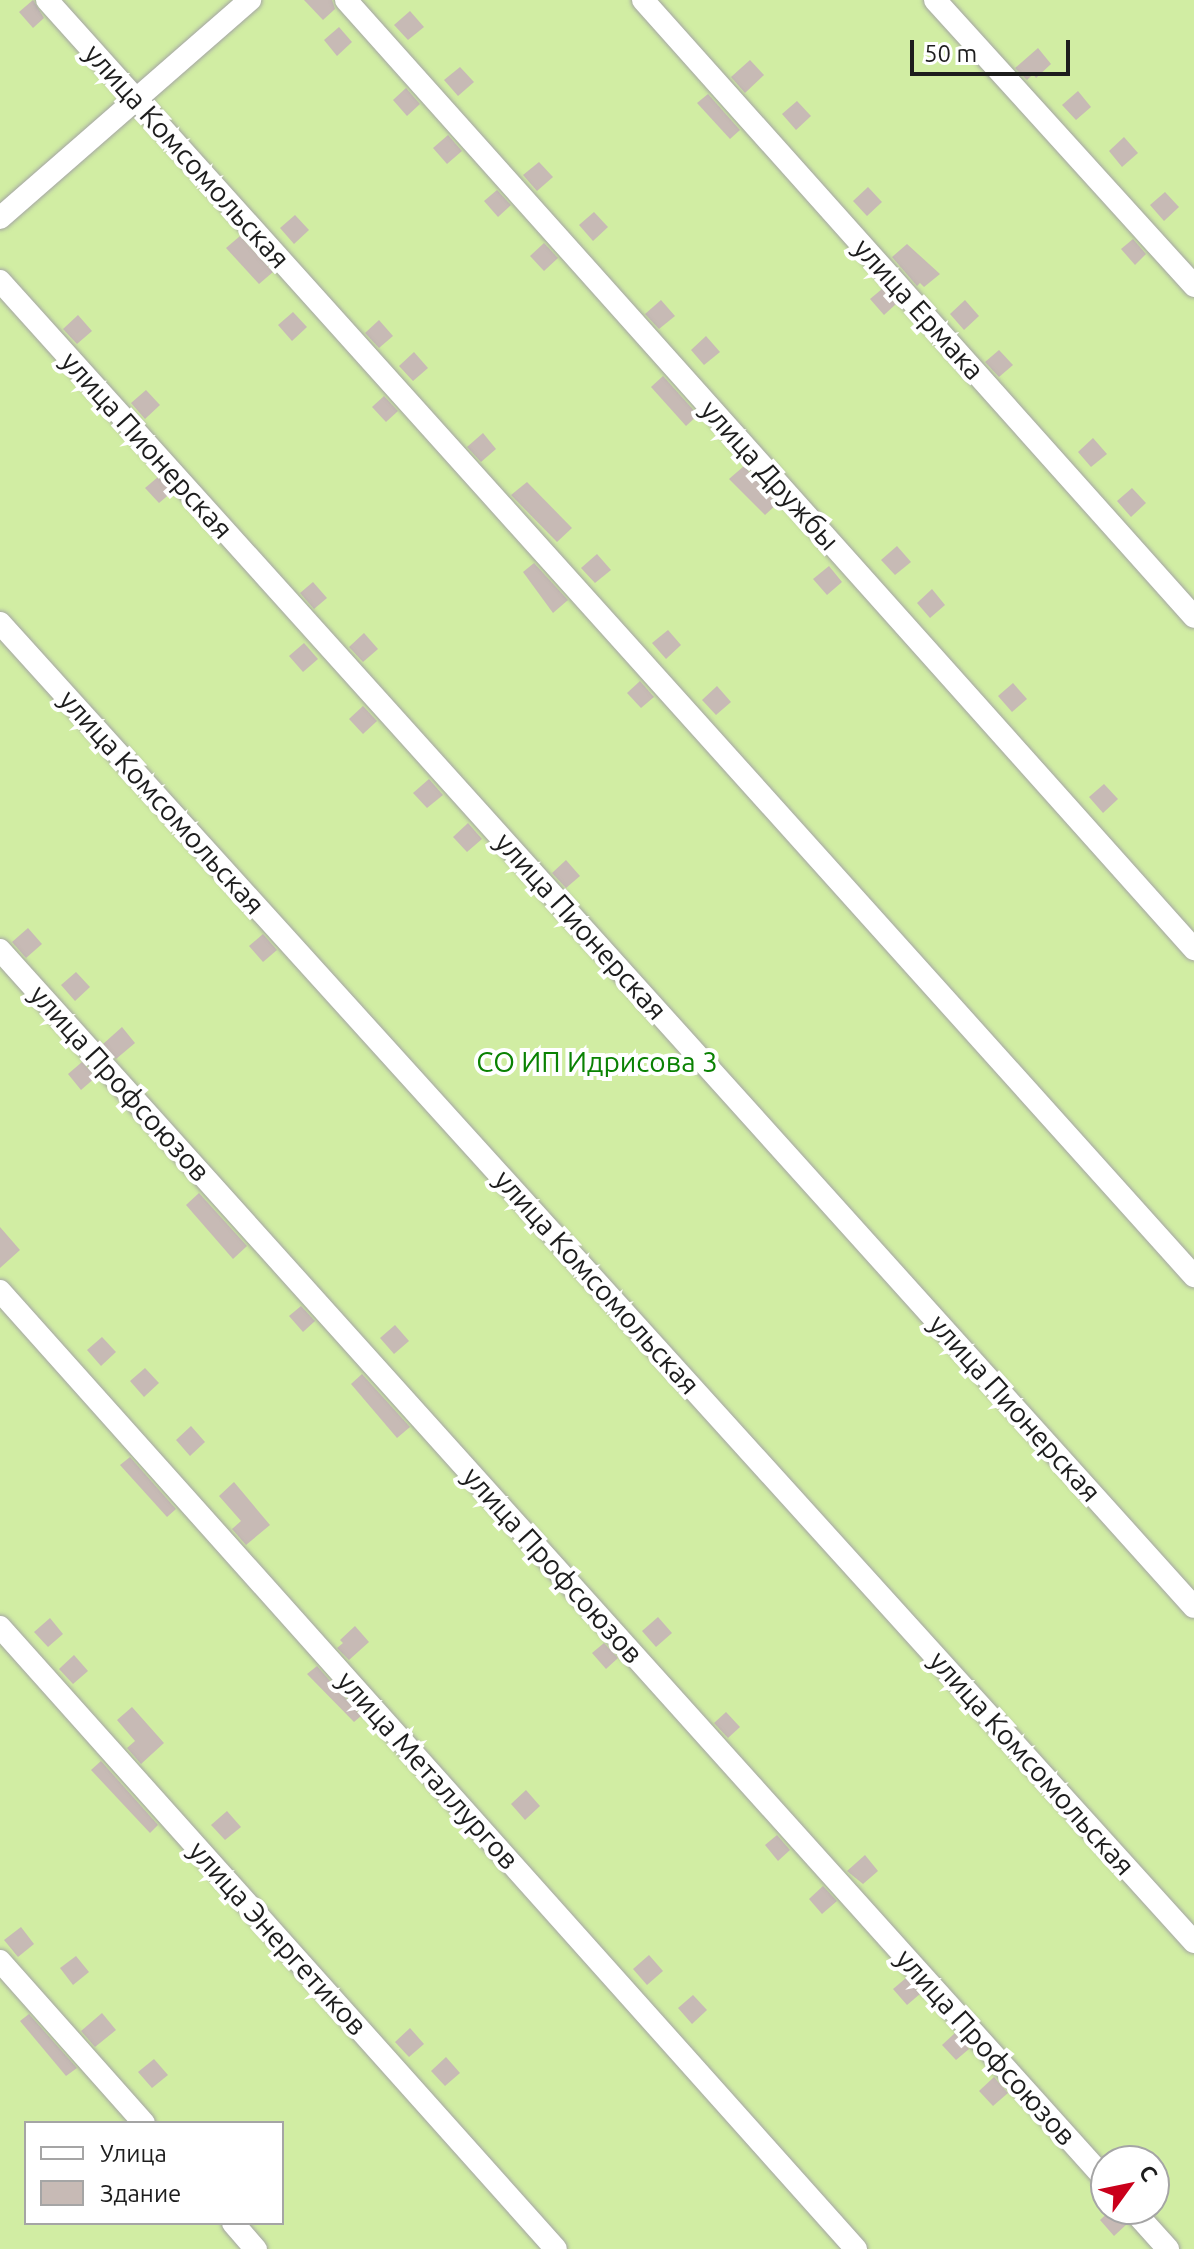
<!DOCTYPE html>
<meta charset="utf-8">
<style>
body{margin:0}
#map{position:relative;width:1194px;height:2249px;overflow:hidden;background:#efe9e2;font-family:Ubuntu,sans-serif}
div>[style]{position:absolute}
.grass>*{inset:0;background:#d1eda3}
.building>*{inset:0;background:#c7bab5}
.roads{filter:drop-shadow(0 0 2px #a4a4a4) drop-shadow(0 0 2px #a4a4a4)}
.minor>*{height:22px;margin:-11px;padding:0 11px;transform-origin:11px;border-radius:11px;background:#fff}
span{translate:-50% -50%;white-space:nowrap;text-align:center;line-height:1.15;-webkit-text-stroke:8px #fff;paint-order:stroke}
.street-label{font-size:28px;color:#1d1d1d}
.park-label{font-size:28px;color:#0a8203}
.legend{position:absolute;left:24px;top:2121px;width:260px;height:104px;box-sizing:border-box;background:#fff;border:2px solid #a5a5a5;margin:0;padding:10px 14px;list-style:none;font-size:24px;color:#1d1d1d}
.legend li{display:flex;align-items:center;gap:16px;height:40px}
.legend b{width:40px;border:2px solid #a5a5a5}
.north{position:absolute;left:1090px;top:2145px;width:80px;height:80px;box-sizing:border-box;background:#fff;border:2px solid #a5a5a5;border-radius:50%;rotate:57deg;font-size:22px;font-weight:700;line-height:32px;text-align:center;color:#1d1d1d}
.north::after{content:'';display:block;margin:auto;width:28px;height:36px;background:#ca001b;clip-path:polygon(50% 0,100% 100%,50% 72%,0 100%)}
.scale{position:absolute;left:910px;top:40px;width:160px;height:36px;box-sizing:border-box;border:4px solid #1d1d1d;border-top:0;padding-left:10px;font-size:24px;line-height:28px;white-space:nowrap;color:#1d1d1d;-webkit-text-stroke:6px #fff;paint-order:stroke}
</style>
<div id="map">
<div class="grass">
<i style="clip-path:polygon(evenodd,0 0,1194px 0,1194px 2249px,0 2249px,0 0,26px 2123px,282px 2123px,282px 2223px,26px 2223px,26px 2123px,0 0,1106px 2161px,1154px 2161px,1154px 2209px,1106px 2209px,1106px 2161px)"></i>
</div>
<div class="building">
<i style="clip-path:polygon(33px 0,44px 18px,33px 28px,19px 12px)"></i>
<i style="clip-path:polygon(304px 0,332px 0,335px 9px,323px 20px)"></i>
<i style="clip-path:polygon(410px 11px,424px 27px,408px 40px,394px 25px)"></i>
<i style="clip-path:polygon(339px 27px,352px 42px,337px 56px,324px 40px)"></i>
<i style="clip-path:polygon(1038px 48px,1051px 64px,1036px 78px,1033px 74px,1027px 80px,1015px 68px)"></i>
<i style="clip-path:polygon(750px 60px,764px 75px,745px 93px,731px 77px)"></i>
<i style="clip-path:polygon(460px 67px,474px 82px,458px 96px,444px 80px)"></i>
<i style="clip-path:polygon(406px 88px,420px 104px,407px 116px,393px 100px)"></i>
<i style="clip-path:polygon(1078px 91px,1091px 107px,1076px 120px,1062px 105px)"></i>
<i style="clip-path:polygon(708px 94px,740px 130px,730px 139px,697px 103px)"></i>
<i style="clip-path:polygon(797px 101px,811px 116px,796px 130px,782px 114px)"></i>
<i style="clip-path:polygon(448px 135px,462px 151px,447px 164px,433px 148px)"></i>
<i style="clip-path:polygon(1124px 137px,1138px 153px,1122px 167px,1109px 151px)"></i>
<i style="clip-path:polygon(539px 162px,553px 177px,537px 191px,523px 175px)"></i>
<i style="clip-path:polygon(868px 187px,882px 202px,867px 216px,853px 201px)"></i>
<i style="clip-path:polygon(497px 190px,511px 205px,498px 217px,484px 201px)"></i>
<i style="clip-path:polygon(1165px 192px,1179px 207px,1164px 221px,1150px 205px)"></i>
<i style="clip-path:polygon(594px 212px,608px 227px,593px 241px,579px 225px)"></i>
<i style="clip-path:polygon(295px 215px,309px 230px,294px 244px,280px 228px)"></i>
<i style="clip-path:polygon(240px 236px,273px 272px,259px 284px,226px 248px)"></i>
<i style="clip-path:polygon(1133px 239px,1146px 254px,1135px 265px,1121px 249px)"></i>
<i style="clip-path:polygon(544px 243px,558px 258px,544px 271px,530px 256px)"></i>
<i style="clip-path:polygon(907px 244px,940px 274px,924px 287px,920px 283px,917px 286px,892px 257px)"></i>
<i style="clip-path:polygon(882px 289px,896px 304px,884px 315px,870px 299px)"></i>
<i style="clip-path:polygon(661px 300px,675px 316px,659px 329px,645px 314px)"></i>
<i style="clip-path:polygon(965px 300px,979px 316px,964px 330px,950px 314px)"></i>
<i style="clip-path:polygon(293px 312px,307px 327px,292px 341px,278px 325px)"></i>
<i style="clip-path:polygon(78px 315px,92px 331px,77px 344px,63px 329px)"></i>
<i style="clip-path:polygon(379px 320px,393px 336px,379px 348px,365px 333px)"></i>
<i style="clip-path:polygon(706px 336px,720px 352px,704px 365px,691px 350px)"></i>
<i style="clip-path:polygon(999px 350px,1013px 365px,999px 377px,985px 362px)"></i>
<i style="clip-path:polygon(414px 352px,428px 368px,413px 381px,399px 366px)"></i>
<i style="clip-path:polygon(663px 376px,698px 415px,686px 426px,651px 387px)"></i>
<i style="clip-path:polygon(146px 390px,160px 405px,145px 419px,131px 403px)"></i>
<i style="clip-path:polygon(384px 396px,398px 411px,386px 422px,372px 407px)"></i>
<i style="clip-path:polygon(483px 433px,496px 449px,481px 462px,467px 447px)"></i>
<i style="clip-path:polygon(1093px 438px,1107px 454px,1091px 467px,1078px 452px)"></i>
<i style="clip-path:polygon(744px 466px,777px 504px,765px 515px,729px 479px)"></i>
<i style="clip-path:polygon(158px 477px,172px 492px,159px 503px,145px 488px)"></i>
<i style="clip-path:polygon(527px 482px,572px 528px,557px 542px,511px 495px)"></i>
<i style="clip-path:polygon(1132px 488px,1146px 503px,1131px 517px,1117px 501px)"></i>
<i style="clip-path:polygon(897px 546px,911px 562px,895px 575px,881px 560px)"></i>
<i style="clip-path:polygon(597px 554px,611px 570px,595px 583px,581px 568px)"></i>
<i style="clip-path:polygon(534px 563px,568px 600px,553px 613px,523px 572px)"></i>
<i style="clip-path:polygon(829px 566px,842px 582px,827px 595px,813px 579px)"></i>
<i style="clip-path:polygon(313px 582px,327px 598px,314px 609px,300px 593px)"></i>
<i style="clip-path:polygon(932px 589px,945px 605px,930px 618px,917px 603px)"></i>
<i style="clip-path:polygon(668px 630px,681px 645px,666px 659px,652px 643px)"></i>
<i style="clip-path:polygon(364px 633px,378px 649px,363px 662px,349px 647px)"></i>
<i style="clip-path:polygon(304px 643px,318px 659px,303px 672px,289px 656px)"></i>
<i style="clip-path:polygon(640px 681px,654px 697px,641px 708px,627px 693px)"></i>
<i style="clip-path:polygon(1013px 683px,1027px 699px,1012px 712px,998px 696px)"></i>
<i style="clip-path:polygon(717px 686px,731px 702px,716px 715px,702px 700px)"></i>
<i style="clip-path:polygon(363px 706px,377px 721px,363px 734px,349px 719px)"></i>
<i style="clip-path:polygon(429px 779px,443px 795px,427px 808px,413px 793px)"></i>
<i style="clip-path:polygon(1104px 784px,1118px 799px,1103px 813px,1089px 797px)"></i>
<i style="clip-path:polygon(468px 823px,482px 839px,467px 852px,453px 837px)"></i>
<i style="clip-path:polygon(566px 860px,580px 876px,566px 888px,552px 873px)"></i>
<i style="clip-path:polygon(28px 928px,42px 944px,26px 958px,12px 942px)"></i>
<i style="clip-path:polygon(263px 934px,277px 950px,263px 962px,249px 946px)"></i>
<i style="clip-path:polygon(76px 972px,90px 987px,75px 1001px,61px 985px)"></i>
<i style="clip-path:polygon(122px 1027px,135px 1043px,116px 1059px,103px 1044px)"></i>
<i style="clip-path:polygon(82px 1062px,96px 1077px,81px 1090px,68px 1074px)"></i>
<i style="clip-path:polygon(199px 1193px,247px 1246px,233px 1259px,186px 1205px)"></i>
<i style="clip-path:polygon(0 1227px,20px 1250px,0 1268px)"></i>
<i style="clip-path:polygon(301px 1306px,315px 1321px,303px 1332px,289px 1316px)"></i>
<i style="clip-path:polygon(395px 1325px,409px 1341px,394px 1354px,380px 1338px)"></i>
<i style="clip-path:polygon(102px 1337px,116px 1352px,101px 1366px,87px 1350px)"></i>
<i style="clip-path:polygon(145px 1368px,159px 1383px,144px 1397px,130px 1381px)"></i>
<i style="clip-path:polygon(362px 1374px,410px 1427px,397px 1438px,351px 1384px)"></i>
<i style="clip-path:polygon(191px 1426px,205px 1442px,190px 1456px,176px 1440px)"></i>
<i style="clip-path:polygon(130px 1457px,176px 1509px,167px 1517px,120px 1465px)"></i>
<i style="clip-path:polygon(234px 1482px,270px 1525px,246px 1545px,232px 1529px,241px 1521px,219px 1496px)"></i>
<i style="clip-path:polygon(658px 1617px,672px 1633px,656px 1647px,642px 1631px)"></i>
<i style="clip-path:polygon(50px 1618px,63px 1634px,48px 1647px,34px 1632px)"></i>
<i style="clip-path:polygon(355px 1626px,369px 1642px,349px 1660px,337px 1648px,343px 1643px,340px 1640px)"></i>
<i style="clip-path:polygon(604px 1643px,618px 1658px,606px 1669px,592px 1653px)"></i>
<i style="clip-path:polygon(74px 1655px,88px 1671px,73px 1684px,59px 1669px)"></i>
<i style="clip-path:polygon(317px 1666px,361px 1716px,354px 1722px,307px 1674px)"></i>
<i style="clip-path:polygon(132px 1707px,164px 1743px,141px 1764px,127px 1748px,135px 1741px,117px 1720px)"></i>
<i style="clip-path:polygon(726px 1712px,740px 1727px,728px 1738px,714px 1723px)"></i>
<i style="clip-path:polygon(101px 1761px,158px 1825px,150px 1833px,91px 1770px)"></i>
<i style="clip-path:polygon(526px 1790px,540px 1806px,525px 1820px,511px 1804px)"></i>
<i style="clip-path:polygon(227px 1811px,241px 1827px,225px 1840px,211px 1825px)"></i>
<i style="clip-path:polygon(777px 1835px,790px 1850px,778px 1861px,765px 1845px)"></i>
<i style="clip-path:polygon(865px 1855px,878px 1871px,863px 1884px,847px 1871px)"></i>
<i style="clip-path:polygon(823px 1886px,837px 1901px,822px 1914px,809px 1899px)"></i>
<i style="clip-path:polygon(21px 1927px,34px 1944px,18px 1957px,4px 1940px)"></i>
<i style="clip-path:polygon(649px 1955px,663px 1971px,647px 1985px,633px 1969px)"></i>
<i style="clip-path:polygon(76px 1956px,89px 1972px,73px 1985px,60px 1968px)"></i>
<i style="clip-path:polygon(906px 1978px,920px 1994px,907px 2005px,893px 1989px)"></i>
<i style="clip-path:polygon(693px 1995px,707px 2010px,692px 2024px,678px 2008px)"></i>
<i style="clip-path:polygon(102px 2013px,116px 2030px,95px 2047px,81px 2031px)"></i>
<i style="clip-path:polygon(29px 2014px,77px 2068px,66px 2076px,20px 2021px)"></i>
<i style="clip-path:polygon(410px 2028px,424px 2044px,409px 2057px,395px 2042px)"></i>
<i style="clip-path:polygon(955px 2033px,969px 2049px,956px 2060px,942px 2045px)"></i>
<i style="clip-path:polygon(446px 2057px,460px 2073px,445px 2086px,431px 2071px)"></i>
<i style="clip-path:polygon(154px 2059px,168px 2075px,152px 2088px,138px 2072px)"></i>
<i style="clip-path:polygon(994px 2077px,1008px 2093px,993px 2106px,979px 2091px)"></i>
<i style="clip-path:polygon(1112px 2209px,1117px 2209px,1127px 2224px,1114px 2236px,1100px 2220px)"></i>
</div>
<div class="roads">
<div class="minor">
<i style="left:47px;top:0;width:1716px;rotate:48.05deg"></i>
<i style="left:346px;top:0;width:1273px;rotate:48.22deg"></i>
<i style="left:643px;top:0;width:827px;rotate:48.23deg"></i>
<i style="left:935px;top:0;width:386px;rotate:47.8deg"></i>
<i style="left:0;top:218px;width:332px;rotate:-41.1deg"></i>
<i style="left:0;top:281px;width:1784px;rotate:48deg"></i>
<i style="left:0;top:623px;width:1779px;rotate:47.85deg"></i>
<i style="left:0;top:950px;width:1654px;rotate:48.04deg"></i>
<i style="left:0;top:1291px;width:1285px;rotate:48.22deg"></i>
<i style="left:0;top:1627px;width:834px;rotate:48.21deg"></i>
<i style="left:0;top:1961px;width:217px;rotate:48.4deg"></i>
<i style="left:1132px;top:2209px;width:54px;rotate:48deg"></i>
<i style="left:233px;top:2223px;width:35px;rotate:49deg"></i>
</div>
</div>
<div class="street-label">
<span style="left:187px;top:156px;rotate:48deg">улица Комсомольская</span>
<span style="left:919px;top:309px;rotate:48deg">улица Ермака</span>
<span style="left:147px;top:445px;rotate:48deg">улица Пионерская</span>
<span style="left:770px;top:475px;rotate:48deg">улица Дружбы</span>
<span style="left:162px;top:802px;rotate:48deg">улица Комсомольская</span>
<span style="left:581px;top:926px;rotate:48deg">улица Пионерская</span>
<span style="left:120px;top:1083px;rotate:48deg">улица Профсоюзов</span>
<span style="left:597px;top:1282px;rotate:48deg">улица Комсомольская</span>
<span style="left:1015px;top:1408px;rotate:48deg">улица Пионерская</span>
<span style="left:553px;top:1565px;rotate:48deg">улица Профсоюзов</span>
<span style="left:1032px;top:1763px;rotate:48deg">улица Комсомольская</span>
<span style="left:428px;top:1770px;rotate:48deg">улица Металлургов</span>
<span style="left:278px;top:1938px;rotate:48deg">улица Энергетиков</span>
<span style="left:986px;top:2047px;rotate:48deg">улица Профсоюзов</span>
</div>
<div class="park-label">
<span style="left:597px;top:1062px">СО ИП Идрисова 3</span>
</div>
<ul class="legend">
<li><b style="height:10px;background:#fff"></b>Улица</li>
<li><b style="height:22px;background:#c7bab5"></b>Здание</li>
</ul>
<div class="north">С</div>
<div class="scale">50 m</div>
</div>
